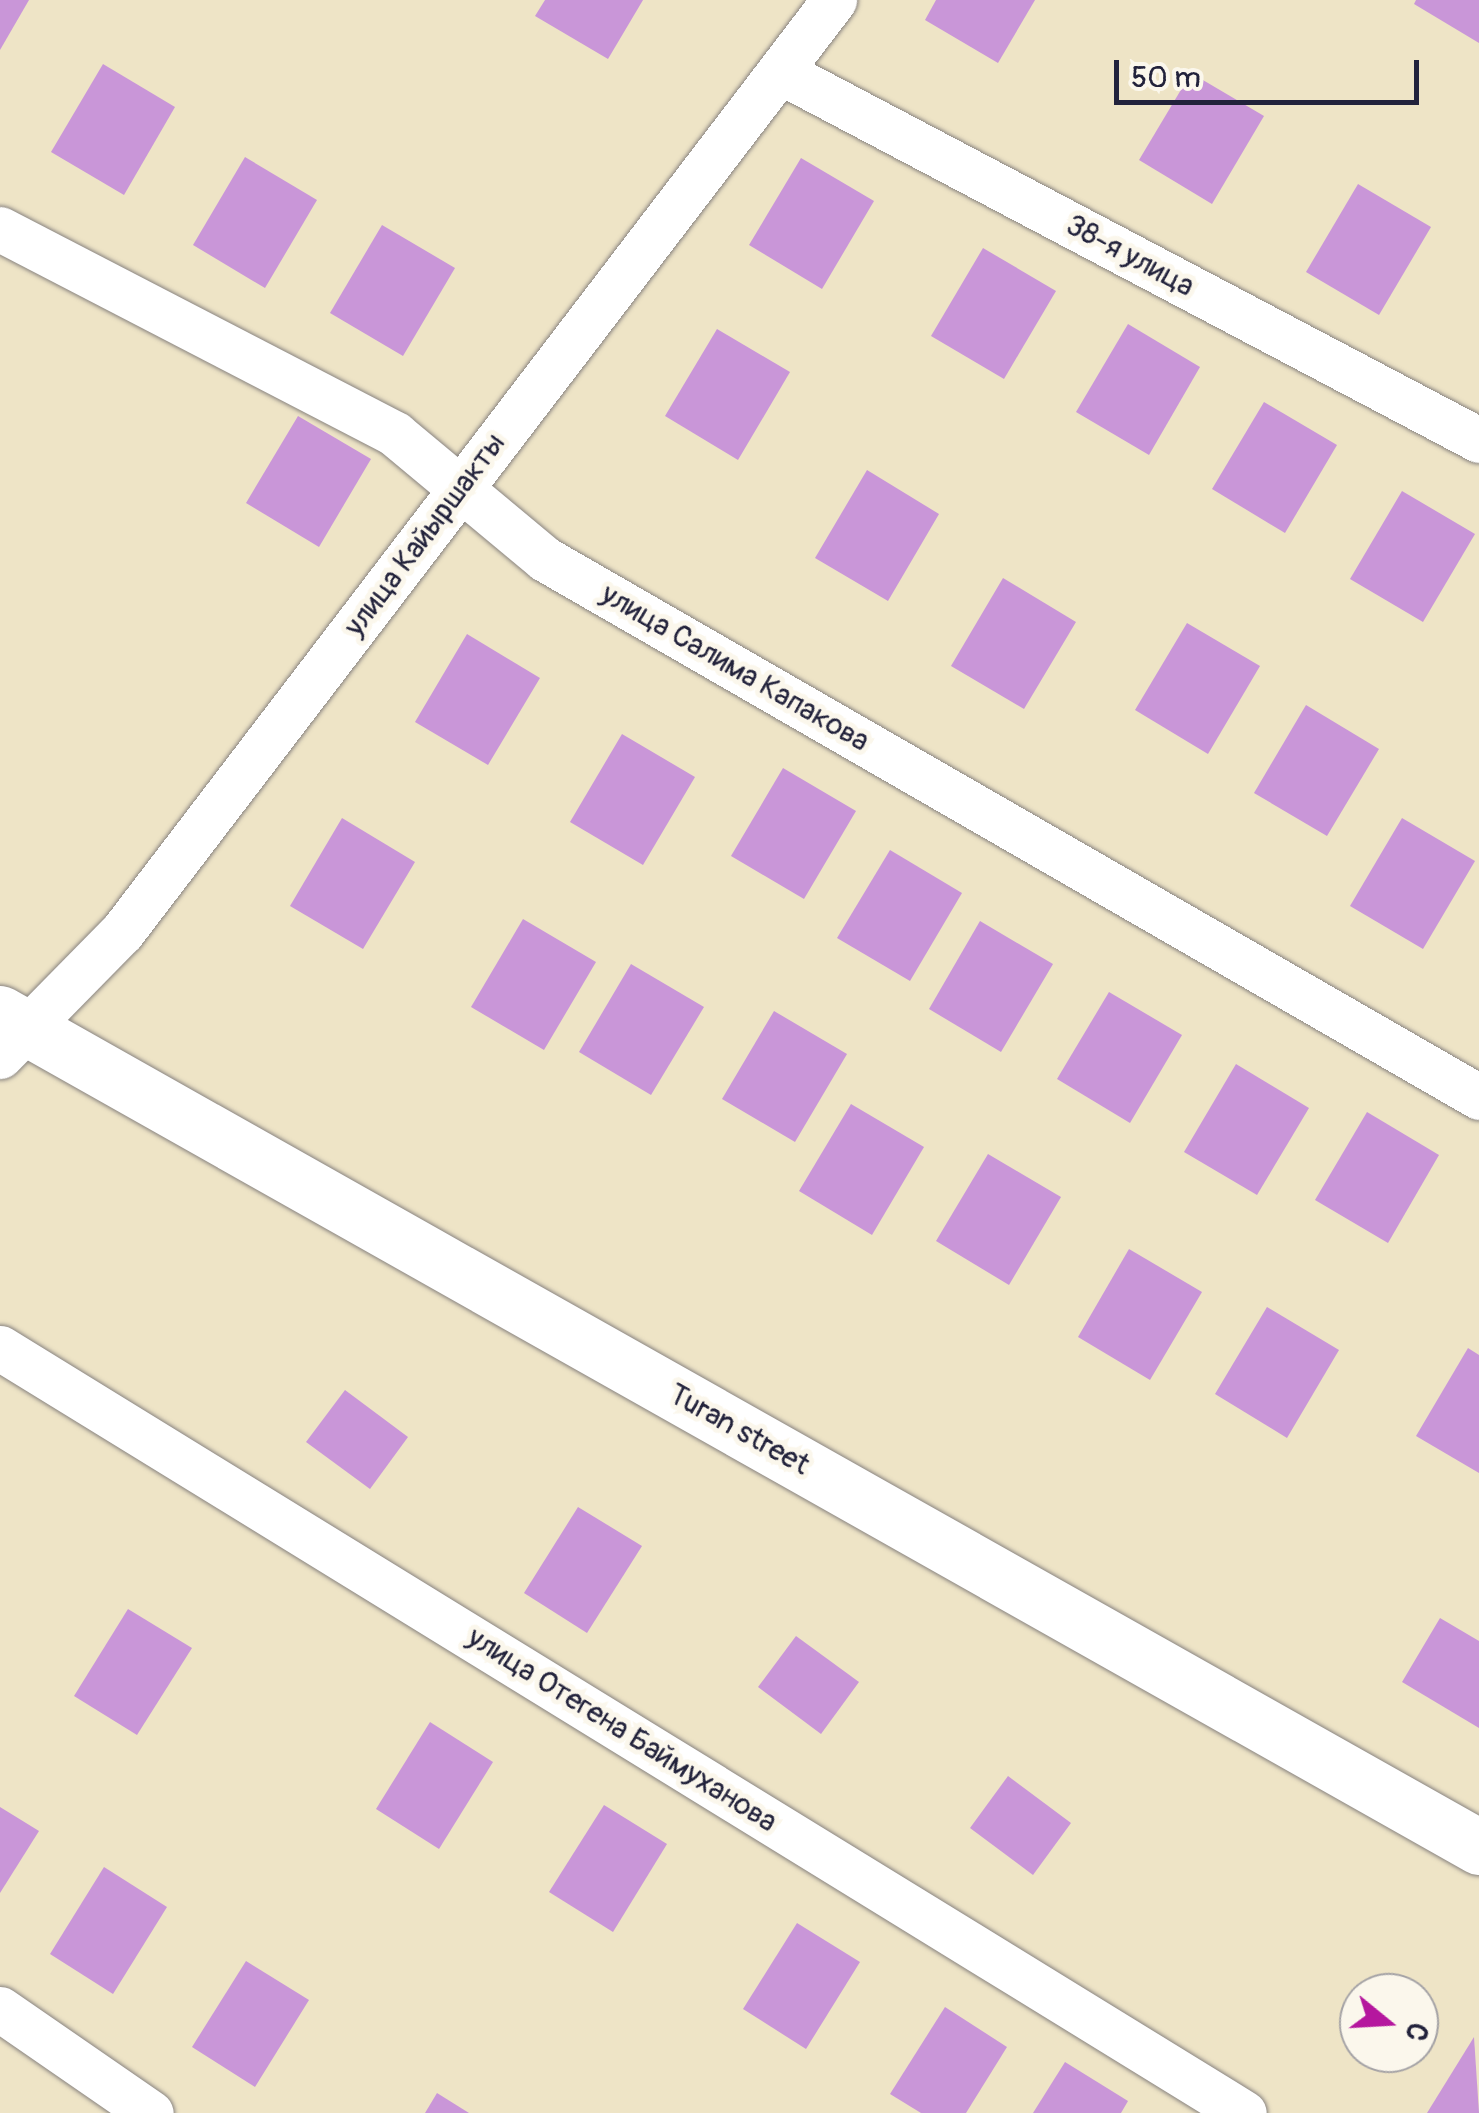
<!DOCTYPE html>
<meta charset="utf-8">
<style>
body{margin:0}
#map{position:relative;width:1479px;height:2113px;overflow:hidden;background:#eee4c6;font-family:Pangolin,sans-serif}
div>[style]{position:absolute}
.building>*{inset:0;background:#c996d8}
.roads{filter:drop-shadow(0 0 2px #888380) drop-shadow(0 0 2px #888380)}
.minor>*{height:45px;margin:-22.5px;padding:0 22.5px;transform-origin:22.5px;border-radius:22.5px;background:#fff}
.tertiary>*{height:55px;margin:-27.5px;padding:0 27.5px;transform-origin:27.5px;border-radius:27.5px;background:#fff}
span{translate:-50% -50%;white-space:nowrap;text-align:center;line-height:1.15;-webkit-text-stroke:10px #fbf7ec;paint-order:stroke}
.street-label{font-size:30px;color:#22223b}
.north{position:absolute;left:1339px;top:1973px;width:100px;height:100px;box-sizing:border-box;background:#fbf7ec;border:2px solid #a4a2a5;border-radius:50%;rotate:108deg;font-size:28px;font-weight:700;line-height:40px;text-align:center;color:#22223b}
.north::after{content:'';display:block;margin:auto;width:35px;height:45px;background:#b5179e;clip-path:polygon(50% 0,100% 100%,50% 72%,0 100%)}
.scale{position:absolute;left:1114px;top:60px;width:305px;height:45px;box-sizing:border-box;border:5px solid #22223b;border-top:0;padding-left:12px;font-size:30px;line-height:35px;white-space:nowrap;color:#22223b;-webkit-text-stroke:8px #fbf7ec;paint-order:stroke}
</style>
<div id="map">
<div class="building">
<i style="clip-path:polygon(0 0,29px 0,0 50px)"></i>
<i style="clip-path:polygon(545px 0,643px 0,608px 59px,535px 16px)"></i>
<i style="clip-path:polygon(936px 0,1035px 0,998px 63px,925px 20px)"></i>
<i style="clip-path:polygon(1416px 0,1479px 0,1479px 43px,1414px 4px)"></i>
<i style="clip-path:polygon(103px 64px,175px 107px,124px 195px,51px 152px)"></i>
<i style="clip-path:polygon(1191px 73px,1264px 116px,1212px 204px,1139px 160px)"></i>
<i style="clip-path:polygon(245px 157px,317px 200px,265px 288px,193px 245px)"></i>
<i style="clip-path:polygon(801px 158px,874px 201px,822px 289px,749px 245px)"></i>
<i style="clip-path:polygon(1358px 184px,1431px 227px,1379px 315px,1306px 272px)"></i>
<i style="clip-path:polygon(382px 225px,455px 268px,403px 356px,330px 313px)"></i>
<i style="clip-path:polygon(983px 248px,1056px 291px,1004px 379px,931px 336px)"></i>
<i style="clip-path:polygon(1128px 324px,1200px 367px,1149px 455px,1076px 412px)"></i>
<i style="clip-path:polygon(717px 329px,790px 372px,738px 460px,665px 416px)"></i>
<i style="clip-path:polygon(1264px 402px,1337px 445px,1285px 533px,1212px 489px)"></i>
<i style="clip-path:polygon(298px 416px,371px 459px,319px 547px,246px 503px)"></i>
<i style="clip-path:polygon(867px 470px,939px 514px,888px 601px,815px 558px)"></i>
<i style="clip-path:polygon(1402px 491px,1475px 534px,1423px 622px,1350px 579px)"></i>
<i style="clip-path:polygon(1003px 578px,1076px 622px,1024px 709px,951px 666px)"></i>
<i style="clip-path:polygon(1187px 623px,1260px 666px,1208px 754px,1135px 710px)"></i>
<i style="clip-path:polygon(467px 634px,540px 678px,488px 765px,415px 722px)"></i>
<i style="clip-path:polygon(1306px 705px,1379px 749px,1327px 836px,1254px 793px)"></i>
<i style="clip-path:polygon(622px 734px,695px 777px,643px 865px,570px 822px)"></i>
<i style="clip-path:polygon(783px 768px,856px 811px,804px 899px,731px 856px)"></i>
<i style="clip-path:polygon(342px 818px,415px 862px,363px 949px,290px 906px)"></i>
<i style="clip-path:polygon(1402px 818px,1475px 861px,1423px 949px,1350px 906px)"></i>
<i style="clip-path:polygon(890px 850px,962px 893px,910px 981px,837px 938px)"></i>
<i style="clip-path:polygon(523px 919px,596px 962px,544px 1050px,471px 1007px)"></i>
<i style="clip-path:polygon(980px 921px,1053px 964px,1001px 1052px,929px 1009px)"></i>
<i style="clip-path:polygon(631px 964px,704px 1007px,651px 1095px,579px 1052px)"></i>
<i style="clip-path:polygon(1109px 992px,1182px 1035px,1130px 1123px,1057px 1079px)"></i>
<i style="clip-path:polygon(774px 1011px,847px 1054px,795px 1142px,722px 1099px)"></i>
<i style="clip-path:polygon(1236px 1064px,1309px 1108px,1257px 1195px,1184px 1152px)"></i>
<i style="clip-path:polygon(851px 1104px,924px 1147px,872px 1235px,799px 1191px)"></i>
<i style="clip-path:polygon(1367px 1112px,1439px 1155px,1388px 1243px,1315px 1200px)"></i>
<i style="clip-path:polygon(988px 1154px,1061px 1197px,1009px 1285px,936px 1241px)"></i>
<i style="clip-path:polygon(1129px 1249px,1202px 1292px,1150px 1380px,1078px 1337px)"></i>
<i style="clip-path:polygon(1267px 1307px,1339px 1350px,1287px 1438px,1215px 1394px)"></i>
<i style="clip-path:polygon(1468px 1348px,1479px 1355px,1479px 1473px,1416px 1436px)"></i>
<i style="clip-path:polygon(345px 1390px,408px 1437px,370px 1489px,306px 1442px)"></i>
<i style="clip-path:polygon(578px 1507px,642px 1546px,587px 1633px,524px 1593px)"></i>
<i style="clip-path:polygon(128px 1609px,192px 1648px,137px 1735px,74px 1696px)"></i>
<i style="clip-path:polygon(1440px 1618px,1479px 1641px,1479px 1728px,1402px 1682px)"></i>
<i style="clip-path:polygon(796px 1636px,859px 1682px,821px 1734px,758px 1687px)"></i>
<i style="clip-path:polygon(430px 1722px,493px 1762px,439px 1849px,376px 1809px)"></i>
<i style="clip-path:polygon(1008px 1776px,1071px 1823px,1033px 1875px,970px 1828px)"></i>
<i style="clip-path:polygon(604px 1805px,667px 1844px,613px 1932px,549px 1892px)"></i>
<i style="clip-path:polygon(0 1807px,39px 1831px,0 1893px)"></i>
<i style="clip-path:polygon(104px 1867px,167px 1907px,113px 1994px,50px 1954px)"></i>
<i style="clip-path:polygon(797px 1923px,860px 1962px,806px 2049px,743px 2009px)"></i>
<i style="clip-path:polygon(246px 1961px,309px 2000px,255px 2087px,192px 2047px)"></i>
<i style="clip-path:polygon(945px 2007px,1007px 2047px,966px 2113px,921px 2113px,890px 2094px)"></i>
<i style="clip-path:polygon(1474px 2037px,1479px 2113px,1427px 2113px)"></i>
<i style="clip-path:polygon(1065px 2062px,1128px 2101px,1121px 2113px,1033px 2113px)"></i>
<i style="clip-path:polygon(437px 2093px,469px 2113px,425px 2113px)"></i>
</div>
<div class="roads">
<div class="minor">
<i style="left:781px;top:72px;width:789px;rotate:27.8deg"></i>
<i style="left:0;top:229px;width:445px;rotate:27.4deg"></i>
<i style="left:395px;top:434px;width:195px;rotate:39.8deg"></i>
<i style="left:545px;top:559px;width:1078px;rotate:29.94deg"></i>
<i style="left:0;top:1056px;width:174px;rotate:-45.5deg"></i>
<i style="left:122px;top:932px;width:1173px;rotate:-52.62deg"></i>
<i style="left:0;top:1348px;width:1460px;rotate:31.59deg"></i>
<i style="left:0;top:2009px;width:183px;rotate:34.6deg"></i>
</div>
<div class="tertiary">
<i style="left:0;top:1013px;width:1698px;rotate:29.42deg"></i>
</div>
</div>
<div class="street-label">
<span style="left:1130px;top:256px;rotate:28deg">38-я улица</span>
<span style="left:425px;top:535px;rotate:-53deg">улица Кайыршакты</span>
<span style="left:735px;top:668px;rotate:30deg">улица Салима Капакова</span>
<span style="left:739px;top:1430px;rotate:29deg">Turan street</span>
<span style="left:622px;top:1730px;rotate:32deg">улица Отегена Баймуханова</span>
</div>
<div class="north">С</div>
<div class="scale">50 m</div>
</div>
